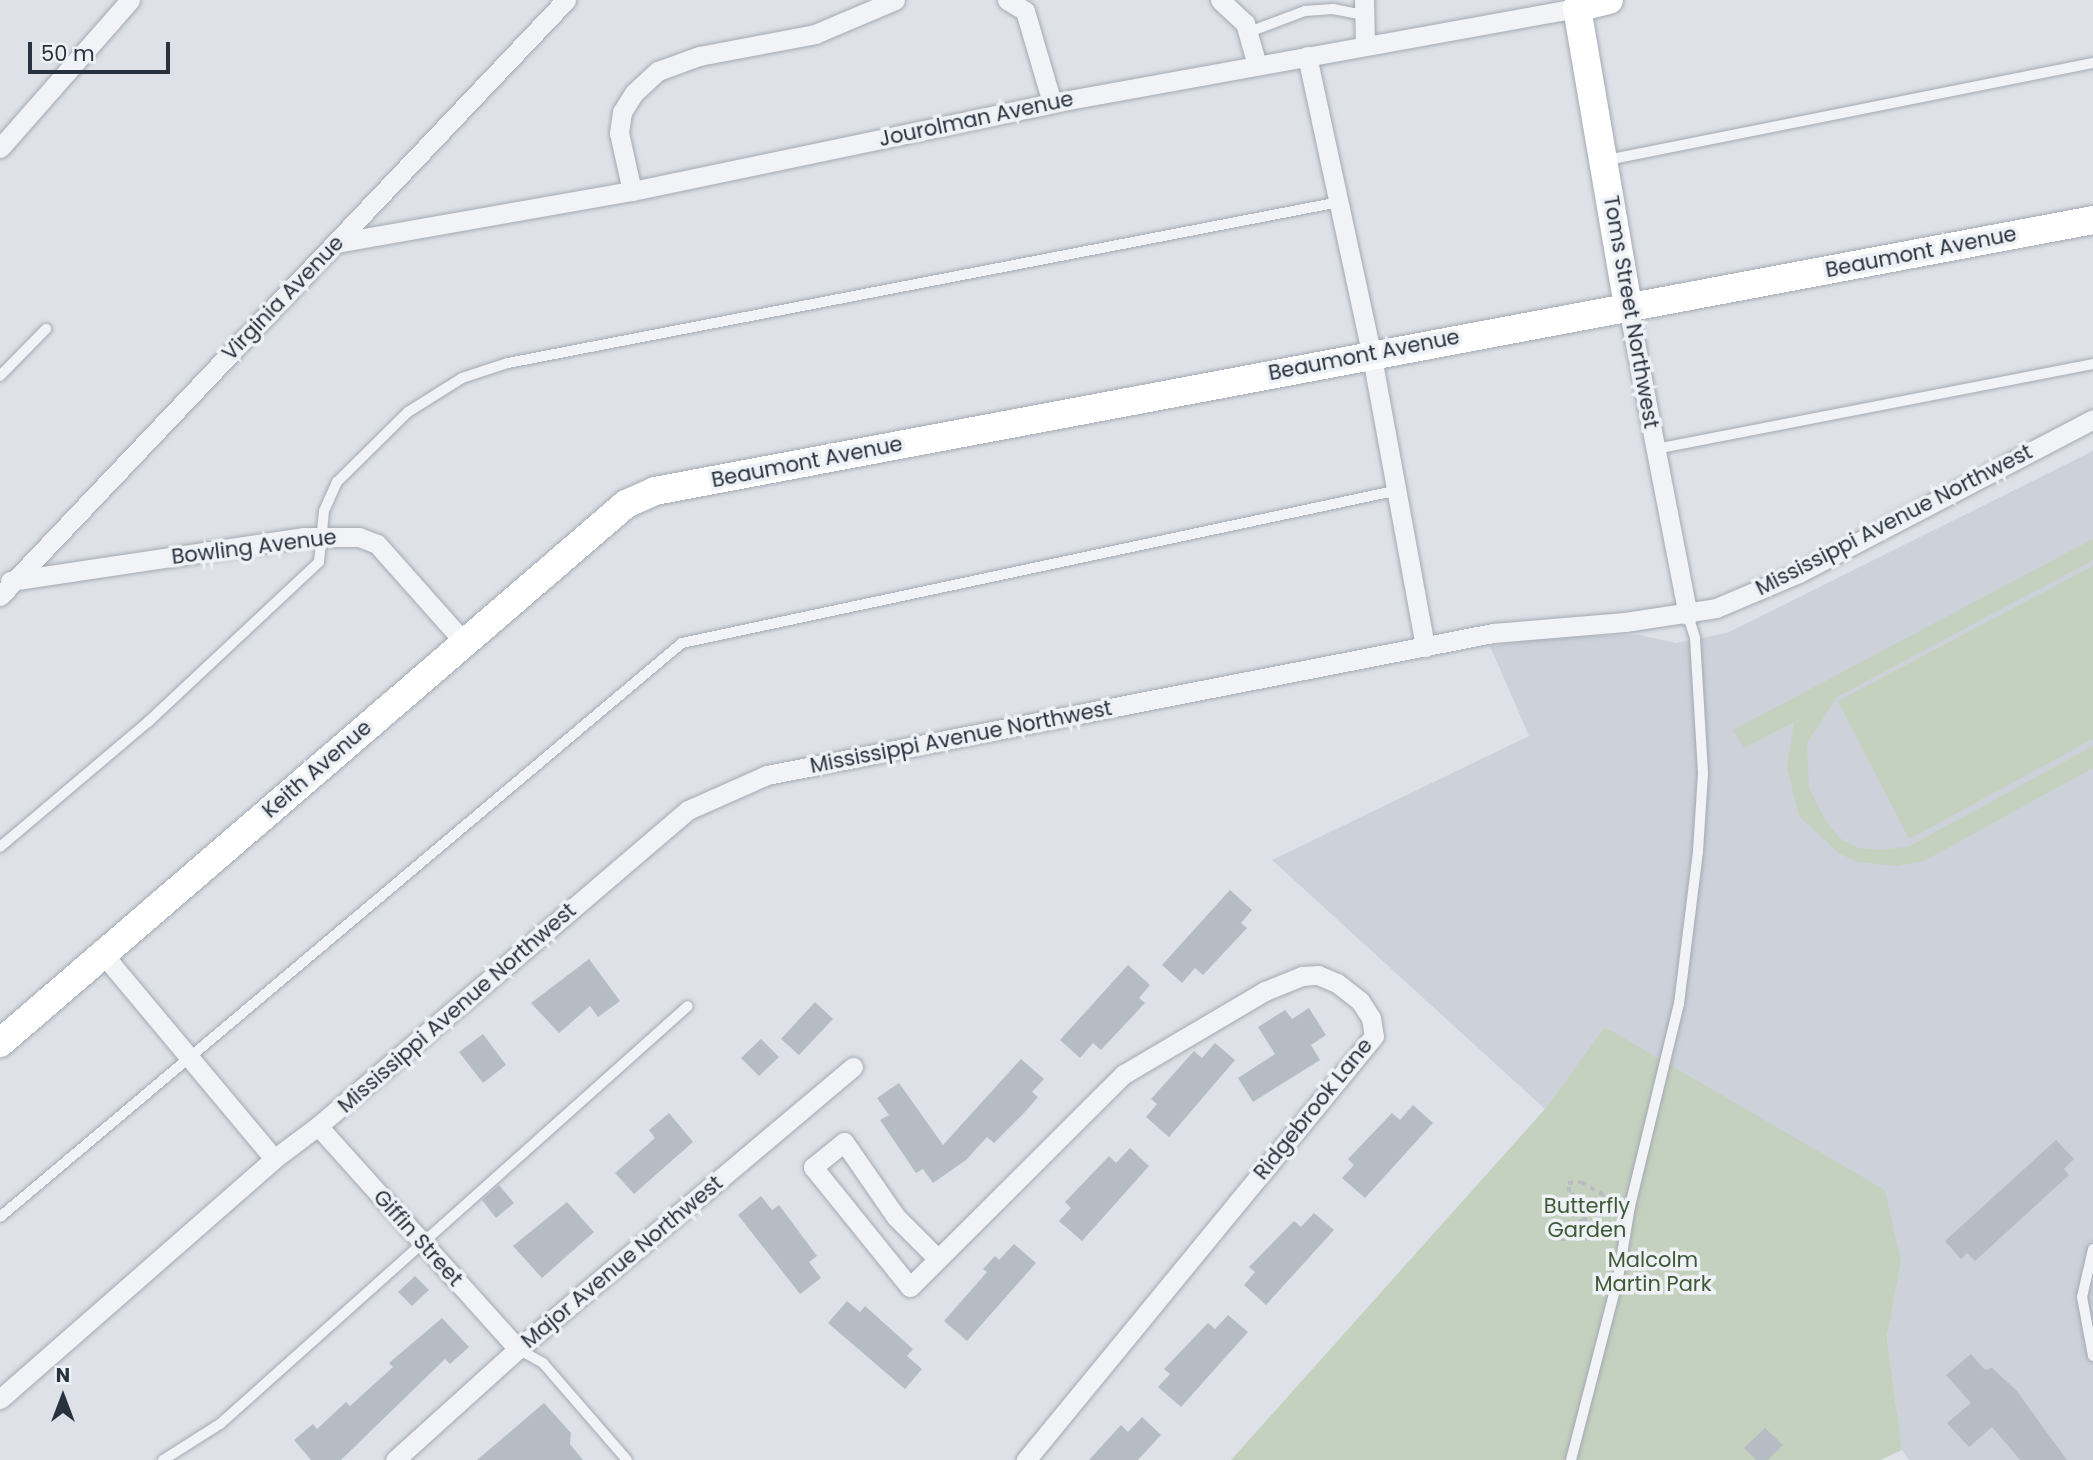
<!DOCTYPE html>
<style>
body{margin:0}
#map{position:relative;width:2093px;height:1460px;overflow:hidden;background:#dee2e8;font-family:Poppins,sans-serif}
div>[style]{position:absolute}
.built>*{inset:0;background:#ccd1da}
.green>*{inset:0;background:#c5d1bf}
.building>*{inset:0;background:#b5bcc4}
.path>*{height:3.5px;margin-top:-1.75px;transform-origin:0;background:repeating-linear-gradient(90deg,#b9bdc2 0 5px,transparent 0 10px)}
.roads{filter:drop-shadow(0 0 2px #a4a9b2) drop-shadow(0 0 2px #a4a9b2)}
.lane>*{height:10px;margin:-5px;padding:0 5px;transform-origin:5px;border-radius:5px;background:#f1f3f6}
.street>*{height:19px;margin:-9.5px;padding:0 9.5px;transform-origin:9.5px;border-radius:9.5px;background:#f1f3f6}
.secondary>*{height:28px;margin:-14px;padding:0 14px;transform-origin:14px;border-radius:14px;background:#fff}
span{translate:-50% -50%;white-space:nowrap;text-align:center;line-height:1.15;-webkit-text-stroke:7px #eef1f5;paint-order:stroke}
.street-label{font-size:21px;color:#28313e}
.park-label{font-size:21px;color:#3d5a35}
.north{position:absolute;left:28px;top:1362px;width:70px;height:70px;-webkit-text-stroke:5px #eef1f5;paint-order:stroke;rotate:0deg;font-size:19px;font-weight:700;line-height:28px;text-align:center;color:#28313e}
.north::after{content:'';display:block;margin:auto;width:24px;height:32px;background:#28313e;clip-path:polygon(50% 0,100% 100%,50% 72%,0 100%)}
.scale{position:absolute;left:28px;top:42px;width:142px;height:32px;box-sizing:border-box;border:4px solid #28313e;border-top:0;padding-left:9px;font-size:21px;line-height:24px;white-space:nowrap;color:#28313e;-webkit-text-stroke:5px #eef1f5;paint-order:stroke}
</style>
<div id="map">
<div class="built">
<i style="clip-path:polygon(2093px 451px,2093px 1460px,1909px 1460px,1902px 1450px,1887px 1337px,1901px 1262px,1606px 1027px,1545px 1109px,1272px 860px,1529px 736px,1490px 646px,1555px 637px,1640px 635px,1676px 643px,1727px 633px)"></i>
</div>
<div class="green">
<i style="clip-path:polygon(2093px 539px,2093px 560px,1837px 697px,1807px 743px,1809px 788px,1827px 823px,1842px 840px,1859px 848px,1883px 850px,1910px 846px,2093px 746px,2093px 768px,1924px 861px,1896px 866px,1858px 862px,1840px 854px,1799px 816px,1787px 768px,1794px 722px,1744px 748px,1733px 730px)"></i>
<i style="clip-path:polygon(2093px 566px,2093px 739px,1909px 839px,1838px 701px)"></i>
<i style="clip-path:polygon(1605px 1027px,1885px 1190px,1901px 1262px,1887px 1337px,1902px 1450px,1880px 1460px,1231px 1460px,1545px 1109px)"></i>
</div>
<div class="building">
<i style="clip-path:polygon(1230px 890px,1252px 910px,1241px 923px,1247px 928px,1203px 975px,1195px 968px,1182px 983px,1162px 965px)"></i>
<i style="clip-path:polygon(589px 959px,620px 1001px,598px 1017px,590px 1006px,559px 1033px,531px 1003px)"></i>
<i style="clip-path:polygon(1128px 965px,1150px 985px,1139px 998px,1145px 1003px,1101px 1050px,1093px 1043px,1080px 1058px,1060px 1040px)"></i>
<i style="clip-path:polygon(815px 1002px,833px 1019px,799px 1055px,781px 1039px)"></i>
<i style="clip-path:polygon(1309px 1008px,1326px 1035px,1311px 1045px,1320px 1060px,1253px 1102px,1238px 1078px,1275px 1054px,1258px 1027px,1285px 1010px,1292px 1019px)"></i>
<i style="clip-path:polygon(483px 1034px,506px 1065px,483px 1083px,459px 1052px)"></i>
<i style="clip-path:polygon(761px 1039px,779px 1057px,759px 1076px,741px 1058px)"></i>
<i style="clip-path:polygon(1215px 1043px,1235px 1060px,1169px 1137px,1146px 1117px,1157px 1104px,1151px 1099px,1194px 1051px,1202px 1058px)"></i>
<i style="clip-path:polygon(1021px 1059px,1044px 1079px,1032px 1092px,1038px 1097px,1025px 1112px,994px 1143px,987px 1137px,966px 1160px,933px 1183px,923px 1169px,916px 1173px,880px 1120px,889px 1115px,877px 1098px,899px 1083px,943px 1145px)"></i>
<i style="clip-path:polygon(1413px 1105px,1433px 1123px,1365px 1198px,1342px 1178px,1354px 1165px,1348px 1159px,1392px 1113px,1400px 1120px)"></i>
<i style="clip-path:polygon(669px 1113px,693px 1142px,634px 1194px,615px 1173px,655px 1138px,649px 1130px)"></i>
<i style="clip-path:polygon(2056px 1140px,2074px 1159px,2064px 1169px,2069px 1175px,1975px 1261px,1967px 1253px,1961px 1259px,1945px 1241px)"></i>
<i style="clip-path:polygon(1130px 1148px,1149px 1166px,1082px 1241px,1059px 1221px,1071px 1208px,1065px 1202px,1109px 1156px,1116px 1163px)"></i>
<i style="clip-path:polygon(499px 1185px,514px 1203px,496px 1218px,482px 1200px)"></i>
<i style="clip-path:polygon(761px 1196px,772px 1210px,779px 1205px,817px 1256px,809px 1262px,821px 1278px,800px 1294px,738px 1215px)"></i>
<i style="clip-path:polygon(567px 1202px,594px 1232px,542px 1278px,513px 1246px)"></i>
<i style="clip-path:polygon(1314px 1213px,1334px 1230px,1266px 1305px,1244px 1285px,1255px 1272px,1249px 1267px,1294px 1221px,1301px 1227px)"></i>
<i style="clip-path:polygon(1014px 1244px,1036px 1263px,967px 1341px,944px 1321px,987px 1272px,983px 1269px,995px 1256px,999px 1260px)"></i>
<i style="clip-path:polygon(415px 1276px,429px 1290px,412px 1306px,398px 1292px)"></i>
<i style="clip-path:polygon(847px 1301px,860px 1312px,865px 1306px,913px 1349px,907px 1356px,922px 1369px,905px 1389px,828px 1323px)"></i>
<i style="clip-path:polygon(1228px 1315px,1248px 1332px,1181px 1407px,1158px 1387px,1170px 1374px,1164px 1369px,1208px 1323px,1215px 1329px)"></i>
<i style="clip-path:polygon(442px 1318px,469px 1347px,450px 1364px,445px 1359px,341px 1460px,311px 1460px,294px 1440px,313px 1424px,317px 1429px,346px 1402px,350px 1406px,393px 1367px,389px 1363px)"></i>
<i style="clip-path:polygon(1971px 1354px,1985px 1370px,1992px 1368px,2016px 1390px,2067px 1460px,2020px 1460px,1992px 1427px,1969px 1447px,1947px 1423px,1971px 1403px,1946px 1375px)"></i>
<i style="clip-path:polygon(544px 1403px,571px 1433px,570px 1444px,583px 1460px,477px 1460px)"></i>
<i style="clip-path:polygon(1142px 1417px,1161px 1435px,1138px 1460px,1089px 1460px,1121px 1425px,1128px 1432px)"></i>
<i style="clip-path:polygon(1765px 1428px,1783px 1445px,1768px 1460px,1756px 1460px,1744px 1448px)"></i>
</div>
<div class="path">
<i style="left:1594px;top:1211px;width:15px;rotate:138deg"></i>
<i style="left:1583px;top:1221px;width:20px;rotate:20deg"></i>
<i style="left:1599px;top:1215px;width:38px;rotate:-143deg"></i>
<i style="left:1569px;top:1192px;width:9px;rotate:-96deg"></i>
<i style="left:1568px;top:1183px;width:14px;rotate:-4deg"></i>
<i style="left:1582px;top:1182px;width:27px;rotate:31deg"></i>
<i style="left:1605px;top:1196px;width:20px;rotate:108deg"></i>
<i style="left:1599px;top:1215px;width:26px;rotate:65deg"></i>
<i style="left:1583px;top:1221px;width:21px;rotate:163deg"></i>
<i style="left:1563px;top:1227px;width:12px;rotate:99deg"></i>
<i style="left:1561px;top:1239px;width:27px"></i>
<i style="left:1588px;top:1239px;width:18px;rotate:-19deg"></i>
</div>
<div class="roads">
<div class="lane">
<i style="left:1249px;top:32px;width:60px;rotate:-20.6deg"></i>
<i style="left:1305px;top:11px;width:28px;rotate:-4deg"></i>
<i style="left:1333px;top:9px;width:33px;rotate:11deg"></i>
<i style="left:1607px;top:160px;width:496px;rotate:-11.3deg"></i>
<i style="left:0;top:376px;width:66px;rotate:-45.6deg"></i>
<i style="left:1656px;top:449px;width:445px;rotate:-11deg"></i>
<i style="left:0;top:847px;width:194px;rotate:-40.2deg"></i>
<i style="left:148px;top:722px;width:234px;rotate:-43.1deg"></i>
<i style="left:319px;top:562px;width:51px;rotate:-84.4deg"></i>
<i style="left:324px;top:511px;width:32px;rotate:-66deg"></i>
<i style="left:337px;top:482px;width:100px;rotate:-44.6deg"></i>
<i style="left:408px;top:412px;width:64px;rotate:-32.2deg"></i>
<i style="left:462px;top:378px;width:48px;rotate:-18.1deg"></i>
<i style="left:508px;top:363px;width:846px;rotate:-10.96deg"></i>
<i style="left:0;top:1217px;width:891px;rotate:-40.09deg"></i>
<i style="left:682px;top:643px;width:728px;rotate:-12.05deg"></i>
<i style="left:2093px;top:1249px;width:49px;rotate:102.9deg"></i>
<i style="left:2082px;top:1297px;width:60px;rotate:79.4deg"></i>
<i style="left:518px;top:1349px;width:29px;rotate:29deg"></i>
<i style="left:543px;top:1363px;width:128px;rotate:49.1deg"></i>
<i style="left:163px;top:1460px;width:67px;rotate:-32.3deg"></i>
<i style="left:220px;top:1424px;width:627px;rotate:-41.77deg"></i>
<i style="left:1571px;top:1460px;width:188px;rotate:-75.5deg"></i>
<i style="left:1618px;top:1278px;width:73px;rotate:-80.5deg"></i>
<i style="left:1630px;top:1206px;width:208px;rotate:-76.4deg"></i>
<i style="left:1679px;top:1004px;width:154px;rotate:-82.9deg"></i>
<i style="left:1698px;top:851px;width:78px;rotate:-86.3deg"></i>
<i style="left:1703px;top:773px;width:135px;rotate:-93.4deg"></i>
<i style="left:1695px;top:638px;width:24px;rotate:-107deg"></i>
</div>
<div class="street">
<i style="left:1007px;top:0;width:21px;rotate:31deg"></i>
<i style="left:1025px;top:11px;width:96px;rotate:73.6deg"></i>
<i style="left:1220px;top:0;width:34px;rotate:43deg"></i>
<i style="left:1245px;top:23px;width:44px;rotate:74.1deg"></i>
<i style="left:1364px;top:0;width:44px;rotate:88.7deg"></i>
<i style="left:1307px;top:56px;width:303px;rotate:77.8deg"></i>
<i style="left:1371px;top:352px;width:300px;rotate:79.6deg"></i>
<i style="left:0;top:148px;width:197px;rotate:-48.7deg"></i>
<i style="left:632px;top:191px;width:59px;rotate:-102.6deg"></i>
<i style="left:619px;top:133px;width:21px;rotate:-82deg"></i>
<i style="left:622px;top:112px;width:22px;rotate:-58deg"></i>
<i style="left:634px;top:93px;width:33px;rotate:-43deg"></i>
<i style="left:658px;top:71px;width:44px;rotate:-20.1deg"></i>
<i style="left:699px;top:56px;width:118px;rotate:-10.7deg"></i>
<i style="left:815px;top:34px;width:87px;rotate:-23deg"></i>
<i style="left:336px;top:243px;width:301px;rotate:-10deg"></i>
<i style="left:632px;top:191px;width:429px;rotate:-11.8deg"></i>
<i style="left:1052px;top:103px;width:534px;rotate:-10.26deg"></i>
<i style="left:1628px;top:307px;width:314px;rotate:79deg"></i>
<i style="left:10px;top:581px;width:296px;rotate:-8.5deg"></i>
<i style="left:303px;top:537px;width:56px"></i>
<i style="left:359px;top:537px;width:19px;rotate:21deg"></i>
<i style="left:377px;top:544px;width:131px;rotate:48.4deg"></i>
<i style="left:0;top:596px;width:822px;rotate:-46.48deg"></i>
<i style="left:102px;top:953px;width:268px;rotate:50.1deg"></i>
<i style="left:318px;top:1126px;width:300px;rotate:48.1deg"></i>
<i style="left:937px;top:1258px;width:58px;rotate:-135deg"></i>
<i style="left:896px;top:1217px;width:91px;rotate:-124.7deg"></i>
<i style="left:844px;top:1142px;width:40px;rotate:141deg"></i>
<i style="left:813px;top:1167px;width:154px;rotate:51.1deg"></i>
<i style="left:910px;top:1287px;width:302px;rotate:-44.9deg"></i>
<i style="left:1124px;top:1074px;width:164px;rotate:-30.5deg"></i>
<i style="left:1265px;top:991px;width:40px;rotate:-22deg"></i>
<i style="left:1302px;top:976px;width:16px;rotate:-4deg"></i>
<i style="left:1318px;top:975px;width:21px;rotate:23deg"></i>
<i style="left:1337px;top:983px;width:29px;rotate:38deg"></i>
<i style="left:1360px;top:1001px;width:20px;rotate:57deg"></i>
<i style="left:1371px;top:1018px;width:18px;rotate:81deg"></i>
<i style="left:1374px;top:1036px;width:549px;rotate:129.38deg"></i>
<i style="left:0;top:1399px;width:364px;rotate:-41.2deg"></i>
<i style="left:274px;top:1159px;width:55px;rotate:-36.9deg"></i>
<i style="left:318px;top:1126px;width:487px;rotate:-40.5deg"></i>
<i style="left:688px;top:810px;width:86px;rotate:-23.9deg"></i>
<i style="left:767px;top:775px;width:740px;rotate:-11.07deg"></i>
<i style="left:1493px;top:633px;width:132px;rotate:-4.8deg"></i>
<i style="left:1625px;top:622px;width:92px;rotate:-8.7deg"></i>
<i style="left:1716px;top:608px;width:90px;rotate:-22.9deg"></i>
<i style="left:1799px;top:573px;width:332px;rotate:-27.6deg"></i>
<i style="left:395px;top:1460px;width:166px;rotate:-42.1deg"></i>
<i style="left:518px;top:1349px;width:438px;rotate:-40.1deg"></i>
</div>
<div class="secondary">
<i style="left:1609px;top:0;width:33px;rotate:166deg"></i>
<i style="left:1577px;top:8px;width:303px;rotate:80.3deg"></i>
<i style="left:0;top:1043px;width:826px;rotate:-40.73deg"></i>
<i style="left:626px;top:504px;width:32px;rotate:-24deg"></i>
<i style="left:655px;top:491px;width:1463px;rotate:-10.67deg"></i>
</div>
</div>
<div class="street-label">
<span style="left:976px;top:119px;rotate:-12deg">Jourolman Avenue</span>
<span style="left:1921px;top:252px;rotate:-11deg">Beaumont Avenue</span>
<span style="left:283px;top:298px;rotate:-46deg">Virginia Avenue</span>
<span style="left:1631px;top:312px;rotate:80deg">Toms Street Northwest</span>
<span style="left:1364px;top:355px;rotate:-11deg">Beaumont Avenue</span>
<span style="left:807px;top:462px;rotate:-11deg">Beaumont Avenue</span>
<span style="left:1894px;top:520px;rotate:-27deg">Mississippi Avenue Northwest</span>
<span style="left:254px;top:547px;rotate:-7deg">Bowling Avenue</span>
<span style="left:961px;top:737px;rotate:-11deg">Mississippi Avenue Northwest</span>
<span style="left:317px;top:769px;rotate:-41deg">Keith Avenue</span>
<span style="left:457px;top:1008px;rotate:-41deg">Mississippi Avenue Northwest</span>
<span style="left:1313px;top:1109px;rotate:-51deg">Ridgebrook Lane</span>
<span style="left:418px;top:1238px;rotate:48deg">Giffin Street</span>
<span style="left:622px;top:1262px;rotate:-40deg">Major Avenue Northwest</span>
</div>
<div class="park-label">
<span style="left:1587px;top:1218px">Butterfly<br>Garden</span>
<span style="left:1653px;top:1272px">Malcolm<br>Martin Park</span>
</div>
<div class="north">N</div>
<div class="scale">50 m</div>
</div>
